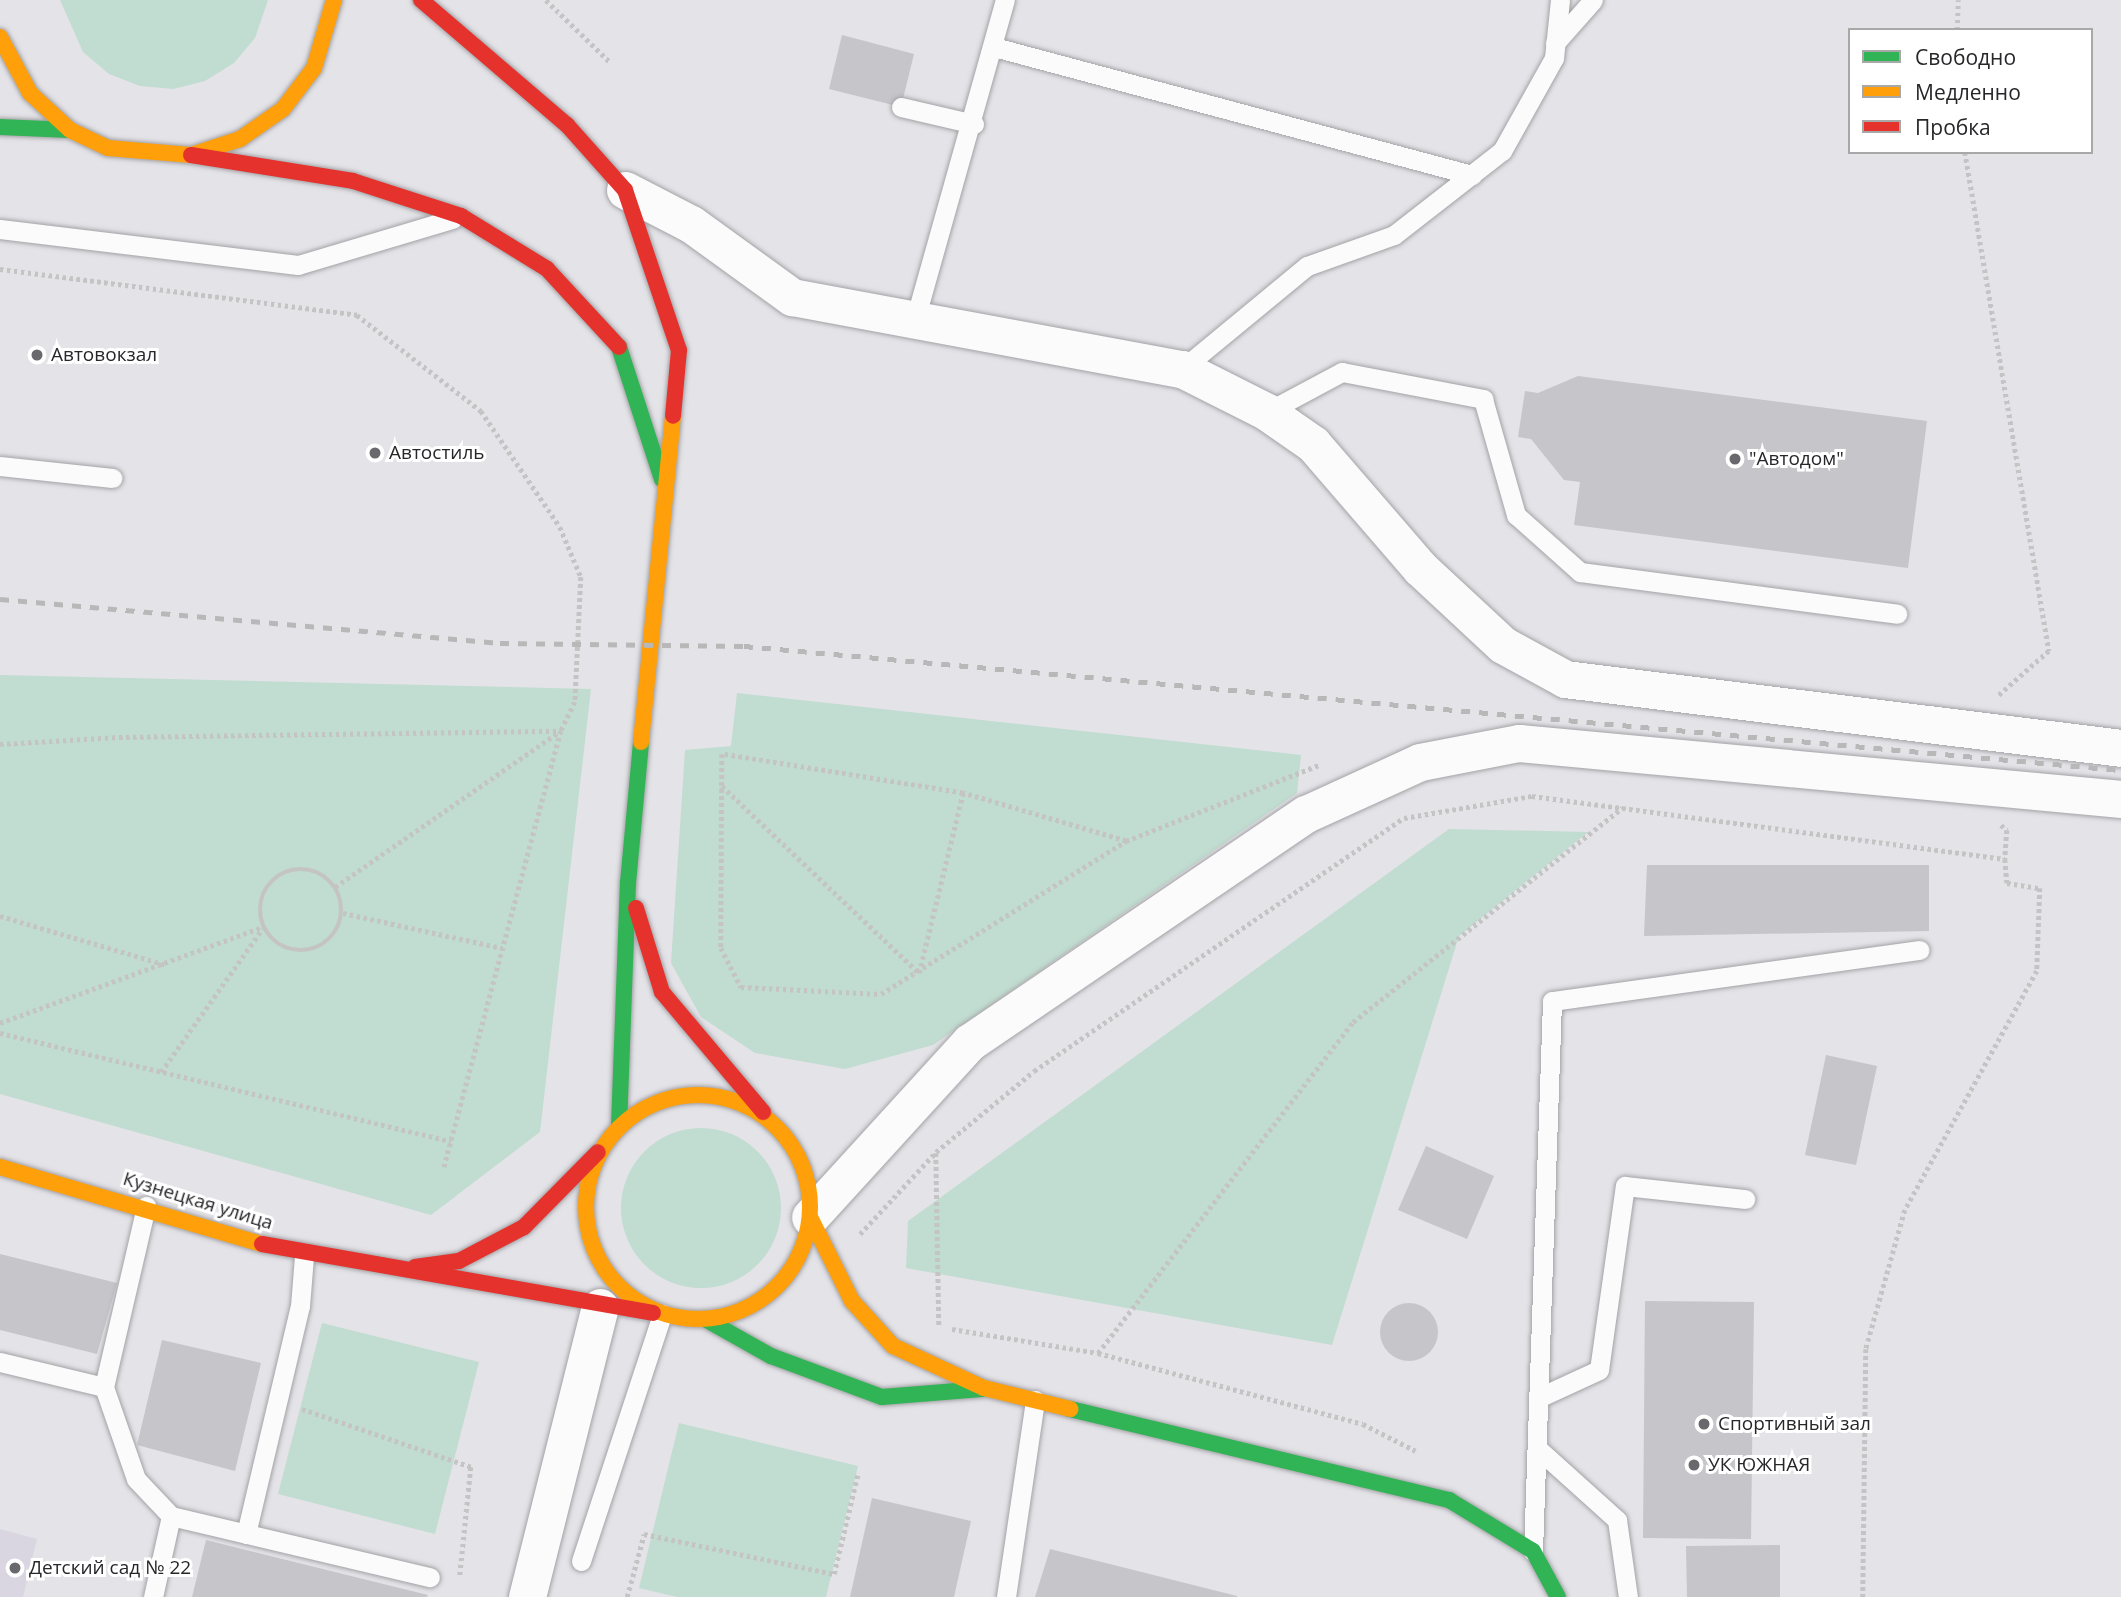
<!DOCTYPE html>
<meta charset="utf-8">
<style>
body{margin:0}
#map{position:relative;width:2121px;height:1597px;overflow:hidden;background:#e4e3e8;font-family:"Open Sans",sans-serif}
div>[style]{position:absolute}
.built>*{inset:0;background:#d9d6e2}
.green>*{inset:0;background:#c1dcd0}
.round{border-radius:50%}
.building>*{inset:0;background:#c6c5c9}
.path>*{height:4.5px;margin-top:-2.25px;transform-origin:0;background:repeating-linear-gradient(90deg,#c5c4c5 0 3.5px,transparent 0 7px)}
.path>.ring{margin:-2.25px;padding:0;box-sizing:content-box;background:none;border:4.5px solid #c5c4c5;border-radius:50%}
.roads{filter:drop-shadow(0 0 2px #a3a3a6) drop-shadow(0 0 2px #a3a3a6)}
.lane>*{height:19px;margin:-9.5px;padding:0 9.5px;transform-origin:9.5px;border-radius:9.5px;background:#fbfbfc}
.street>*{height:37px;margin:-18.5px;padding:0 18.5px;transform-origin:18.5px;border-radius:18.5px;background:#fbfbfc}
.fast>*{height:16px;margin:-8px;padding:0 8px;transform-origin:8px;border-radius:8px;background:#30b455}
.slow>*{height:16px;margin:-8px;padding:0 8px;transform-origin:8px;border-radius:8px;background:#ff9f0a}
.slow>.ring{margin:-8px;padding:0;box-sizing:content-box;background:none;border:16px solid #ff9f0a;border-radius:50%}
.jam>*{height:16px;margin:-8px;padding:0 8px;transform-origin:8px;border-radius:8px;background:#e5322d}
.rail>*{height:5px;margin-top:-2.5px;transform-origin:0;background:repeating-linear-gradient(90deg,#b8b8b9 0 9px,transparent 0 18px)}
.dots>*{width:19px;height:19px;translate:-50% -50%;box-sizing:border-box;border:4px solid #fff;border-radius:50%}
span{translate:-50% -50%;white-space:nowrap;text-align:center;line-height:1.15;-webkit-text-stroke:6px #fff;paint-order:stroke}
.poi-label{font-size:19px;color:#272629}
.left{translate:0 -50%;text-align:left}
.street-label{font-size:19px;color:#272629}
.legend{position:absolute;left:1848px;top:28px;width:245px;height:126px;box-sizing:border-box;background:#fff;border:2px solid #a9a8a9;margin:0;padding:9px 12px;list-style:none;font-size:21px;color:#272629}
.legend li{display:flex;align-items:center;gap:14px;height:35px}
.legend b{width:35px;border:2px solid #a9a8a9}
</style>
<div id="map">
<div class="built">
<i style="clip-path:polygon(0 1529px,37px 1539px,23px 1597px,0 1597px)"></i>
</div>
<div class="green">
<i style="clip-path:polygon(60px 0,268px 0,255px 38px,234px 63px,205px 81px,173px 89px,140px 86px,109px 74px,83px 52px)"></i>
<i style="clip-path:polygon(0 675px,591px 689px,540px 1132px,431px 1215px,0 1094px)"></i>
<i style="clip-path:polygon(737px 693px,1301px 755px,1297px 793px,933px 1045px,845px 1069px,755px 1053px,701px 1017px,671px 963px,685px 750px,731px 746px)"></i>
<i style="clip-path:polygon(1449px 829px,1588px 832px,1459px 936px,1332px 1345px,906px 1268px,908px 1221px)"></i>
<i class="round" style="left:621px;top:1128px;width:160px;height:160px"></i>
<i style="clip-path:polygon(322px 1323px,479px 1362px,435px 1534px,278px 1494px)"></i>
<i style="clip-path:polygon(679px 1423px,858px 1466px,826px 1597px,677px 1597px,639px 1588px)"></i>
</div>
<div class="building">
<i style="clip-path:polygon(842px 35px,914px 54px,901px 107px,829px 89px)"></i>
<i style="clip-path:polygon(1578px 376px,1927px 421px,1908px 568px,1574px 525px,1580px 482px,1564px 480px,1531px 439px,1518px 437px,1525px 391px,1538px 393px)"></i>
<i style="clip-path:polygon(1647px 865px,1929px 865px,1929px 931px,1644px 936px)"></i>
<i style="clip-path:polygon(1826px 1055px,1877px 1066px,1856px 1165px,1805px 1155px)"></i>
<i style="clip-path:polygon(1426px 1146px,1494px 1176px,1467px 1239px,1398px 1210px)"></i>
<i style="clip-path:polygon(0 1254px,117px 1283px,97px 1354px,0 1330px)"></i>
<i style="clip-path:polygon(1645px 1301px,1754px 1302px,1751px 1539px,1643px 1538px)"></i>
<i class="round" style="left:1380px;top:1303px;width:58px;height:58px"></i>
<i style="clip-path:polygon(162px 1340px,261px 1363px,235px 1471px,137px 1445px)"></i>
<i style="clip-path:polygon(872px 1498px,971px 1521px,954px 1597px,850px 1597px)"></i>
<i style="clip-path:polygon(206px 1540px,428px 1595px,427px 1597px,192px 1597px)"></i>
<i style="clip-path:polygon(1780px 1545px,1780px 1597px,1687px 1597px,1686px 1546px)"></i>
<i style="clip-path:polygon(1050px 1549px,1237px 1596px,1237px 1597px,1035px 1597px)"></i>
</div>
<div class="path">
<i style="left:546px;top:0;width:89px;rotate:44.1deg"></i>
<i style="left:1957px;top:30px;width:30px;rotate:-88deg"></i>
<i style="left:1965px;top:152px;width:506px;rotate:80.44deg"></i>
<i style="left:2049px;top:651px;width:68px;rotate:138.6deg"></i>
<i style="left:0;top:269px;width:360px;rotate:7.3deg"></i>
<i style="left:357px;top:315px;width:157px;rotate:37.7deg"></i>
<i style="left:481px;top:411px;width:140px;rotate:55.7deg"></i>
<i style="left:560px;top:527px;width:54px;rotate:67.2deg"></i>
<i style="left:581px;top:577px;width:125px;rotate:92.7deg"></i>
<i style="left:575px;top:702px;width:32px;rotate:116deg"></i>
<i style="left:561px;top:731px;width:452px;rotate:105deg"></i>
<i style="left:0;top:744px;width:119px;rotate:-3.4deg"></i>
<i style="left:119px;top:737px;width:442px;rotate:-0.8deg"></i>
<i style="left:722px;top:786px;width:272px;rotate:43.5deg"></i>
<i style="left:919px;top:973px;width:185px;rotate:-76.3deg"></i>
<i style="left:2001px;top:825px;width:8px;rotate:40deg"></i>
<i style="left:2007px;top:830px;width:29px;rotate:94deg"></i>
<i style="left:1126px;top:841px;width:170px;rotate:-163.6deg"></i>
<i style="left:963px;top:793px;width:244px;rotate:-170.8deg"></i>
<i style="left:722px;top:754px;width:194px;rotate:90.3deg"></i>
<i style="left:721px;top:948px;width:44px;rotate:62.9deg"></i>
<i style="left:741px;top:987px;width:140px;rotate:2.9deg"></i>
<i style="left:881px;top:994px;width:289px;rotate:-32deg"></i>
<i style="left:1126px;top:841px;width:207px;rotate:-21.5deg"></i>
<i class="ring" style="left:260px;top:869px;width:77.5px;height:77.5px"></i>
<i style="left:335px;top:887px;width:274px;rotate:-34.7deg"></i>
<i style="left:343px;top:913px;width:163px;rotate:12.4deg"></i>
<i style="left:0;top:916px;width:174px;rotate:16.4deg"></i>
<i style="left:0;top:1023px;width:280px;rotate:-20.1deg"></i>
<i style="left:0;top:1033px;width:464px;rotate:13.5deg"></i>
<i style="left:161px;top:1072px;width:176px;rotate:-54.7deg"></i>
<i style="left:936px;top:1153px;width:174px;rotate:89deg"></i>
<i style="left:860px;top:1234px;width:112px;rotate:-47.2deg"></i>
<i style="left:936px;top:1152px;width:127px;rotate:-39.6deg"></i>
<i style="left:1034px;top:1071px;width:448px;rotate:-34.4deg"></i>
<i style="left:1404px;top:818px;width:130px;rotate:-9.8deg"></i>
<i style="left:1532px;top:796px;width:477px;rotate:7.6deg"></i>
<i style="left:2005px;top:859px;width:24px;rotate:85deg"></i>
<i style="left:2007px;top:883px;width:33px;rotate:9deg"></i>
<i style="left:2040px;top:888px;width:83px;rotate:92.1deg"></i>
<i style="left:2037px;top:971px;width:273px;rotate:118.9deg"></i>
<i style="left:1905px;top:1210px;width:144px;rotate:105.7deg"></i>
<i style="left:1866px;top:1349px;width:248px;rotate:90.7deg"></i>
<i style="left:952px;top:1329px;width:148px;rotate:9.3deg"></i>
<i style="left:1098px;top:1353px;width:274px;rotate:15deg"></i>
<i style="left:1363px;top:1424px;width:59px;rotate:27deg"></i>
<i style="left:1098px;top:1353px;width:418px;rotate:-52.4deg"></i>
<i style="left:1353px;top:1022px;width:344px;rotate:-38.5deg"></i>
<i style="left:302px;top:1409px;width:179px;rotate:18.9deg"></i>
<i style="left:471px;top:1467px;width:110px;rotate:95.8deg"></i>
<i style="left:627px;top:1597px;width:65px;rotate:-74.9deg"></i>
<i style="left:644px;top:1534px;width:194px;rotate:11.9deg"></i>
<i style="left:834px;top:1574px;width:104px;rotate:-76.6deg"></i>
</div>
<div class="roads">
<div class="lane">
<i style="left:1555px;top:43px;width:57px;rotate:-48.5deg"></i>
<i style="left:994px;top:47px;width:495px;rotate:15deg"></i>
<i style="left:901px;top:107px;width:75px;rotate:13.1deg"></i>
<i style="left:0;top:229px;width:300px;rotate:6.9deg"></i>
<i style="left:298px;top:265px;width:161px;rotate:-16.6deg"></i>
<i style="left:916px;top:316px;width:328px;rotate:-74.3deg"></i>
<i style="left:1182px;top:369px;width:162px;rotate:-39.5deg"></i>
<i style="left:1307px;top:266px;width:92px;rotate:-19.6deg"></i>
<i style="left:1394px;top:235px;width:137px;rotate:-37.9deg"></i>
<i style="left:1502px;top:151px;width:107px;rotate:-60.8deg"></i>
<i style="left:1554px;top:58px;width:58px;rotate:-84.1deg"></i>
<i style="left:1267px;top:412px;width:85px;rotate:-28.1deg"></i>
<i style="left:1342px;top:372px;width:144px;rotate:10.8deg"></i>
<i style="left:1483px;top:399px;width:121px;rotate:74.1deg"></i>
<i style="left:1516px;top:515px;width:86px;rotate:41.7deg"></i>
<i style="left:1580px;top:572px;width:320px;rotate:7.5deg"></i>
<i style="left:0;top:466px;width:113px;rotate:6.1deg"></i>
<i style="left:0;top:1362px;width:107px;rotate:13.5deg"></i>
<i style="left:104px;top:1387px;width:97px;rotate:70.8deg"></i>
<i style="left:136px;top:1479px;width:51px;rotate:46.6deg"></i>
<i style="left:171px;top:1516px;width:266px;rotate:13.3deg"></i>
<i style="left:104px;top:1387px;width:186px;rotate:-76.9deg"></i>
<i style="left:1538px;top:1398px;width:67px;rotate:-24.7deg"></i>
<i style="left:1599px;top:1370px;width:186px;rotate:-82deg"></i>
<i style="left:1625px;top:1186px;width:121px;rotate:6.2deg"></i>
<i style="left:1537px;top:1448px;width:108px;rotate:42deg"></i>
<i style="left:1617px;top:1520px;width:78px;rotate:81.9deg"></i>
<i style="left:246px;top:1534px;width:234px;rotate:-76.7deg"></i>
<i style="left:300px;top:1306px;width:50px;rotate:-85.4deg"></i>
<i style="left:1533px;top:1551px;width:550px;rotate:-88.02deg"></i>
<i style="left:1552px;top:1001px;width:371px;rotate:-7.9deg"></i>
<i style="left:581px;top:1561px;width:260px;rotate:-71.8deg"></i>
<i style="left:153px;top:1597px;width:83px;rotate:-77.5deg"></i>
<i style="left:1006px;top:1597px;width:199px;rotate:-81.6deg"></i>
</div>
<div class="street">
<i style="left:625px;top:190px;width:74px;rotate:27.3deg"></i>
<i style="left:691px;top:224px;width:125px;rotate:35.9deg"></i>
<i style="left:792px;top:297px;width:397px;rotate:10.5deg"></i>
<i style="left:1182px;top:369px;width:95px;rotate:26.8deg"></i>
<i style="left:1267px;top:412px;width:56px;rotate:34.8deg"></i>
<i style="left:1313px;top:444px;width:164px;rotate:49.2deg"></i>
<i style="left:1420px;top:568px;width:113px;rotate:42.9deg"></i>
<i style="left:1503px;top:645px;width:71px;rotate:28.7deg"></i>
<i style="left:1565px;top:679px;width:560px;rotate:7.07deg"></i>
<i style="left:810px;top:1217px;width:237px;rotate:-47.6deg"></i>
<i style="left:970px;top:1042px;width:406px;rotate:-34.2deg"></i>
<i style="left:1306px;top:814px;width:125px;rotate:-24.5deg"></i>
<i style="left:1420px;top:762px;width:101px;rotate:-10.9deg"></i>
<i style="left:1519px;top:743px;width:605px;rotate:5.31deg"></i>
<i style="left:527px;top:1597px;width:299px;rotate:-75.9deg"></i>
</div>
<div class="fast">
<i style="left:0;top:127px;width:70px;rotate:2.5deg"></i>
<i style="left:619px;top:347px;width:139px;rotate:72deg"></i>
<i style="left:619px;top:1127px;width:244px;rotate:-87.9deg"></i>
<i style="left:628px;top:883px;width:142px;rotate:-84.7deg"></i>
<i style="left:705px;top:1319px;width:76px;rotate:29.3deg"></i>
<i style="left:771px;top:1356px;width:118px;rotate:20.3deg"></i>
<i style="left:882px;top:1397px;width:100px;rotate:-4.6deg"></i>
<i style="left:1070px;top:1409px;width:390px;rotate:13.5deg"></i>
<i style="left:1449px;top:1500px;width:98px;rotate:31.3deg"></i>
<i style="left:1533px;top:1551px;width:52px;rotate:61.5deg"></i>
</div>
<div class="slow">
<i style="left:0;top:37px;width:64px;rotate:61.8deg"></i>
<i style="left:30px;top:93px;width:54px;rotate:42.8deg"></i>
<i style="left:70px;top:130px;width:42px;rotate:25.3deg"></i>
<i style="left:108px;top:148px;width:83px;rotate:4.8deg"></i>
<i style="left:191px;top:155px;width:52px;rotate:-18.1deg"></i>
<i style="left:240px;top:139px;width:52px;rotate:-34.9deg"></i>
<i style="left:283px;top:109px;width:51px;rotate:-52.9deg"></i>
<i style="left:314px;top:68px;width:71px;rotate:-73.6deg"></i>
<i style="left:641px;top:742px;width:328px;rotate:-84.4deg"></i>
<i class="ring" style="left:586px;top:1095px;width:208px;height:208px"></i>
<i style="left:0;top:1167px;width:273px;rotate:16.4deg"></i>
<i style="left:810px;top:1217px;width:94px;rotate:63.4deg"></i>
<i style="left:852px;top:1301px;width:61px;rotate:47.7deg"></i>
<i style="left:893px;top:1346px;width:100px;rotate:24.8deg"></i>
<i style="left:984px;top:1388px;width:89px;rotate:13.7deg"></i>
</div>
<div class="jam">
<i style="left:421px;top:0;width:192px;rotate:40.6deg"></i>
<i style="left:567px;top:125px;width:87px;rotate:48.3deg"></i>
<i style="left:625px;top:190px;width:169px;rotate:71.4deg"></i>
<i style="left:679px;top:350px;width:66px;rotate:95.2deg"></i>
<i style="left:191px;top:155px;width:164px;rotate:9.1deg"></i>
<i style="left:353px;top:181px;width:114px;rotate:18deg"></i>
<i style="left:461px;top:216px;width:101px;rotate:31.6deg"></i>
<i style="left:547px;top:269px;width:106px;rotate:47.3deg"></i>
<i style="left:636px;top:908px;width:88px;rotate:72.8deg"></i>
<i style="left:662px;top:992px;width:157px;rotate:49.9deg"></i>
<i style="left:262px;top:1244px;width:397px;rotate:10deg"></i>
<i style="left:415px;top:1267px;width:44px;rotate:-7.8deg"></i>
<i style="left:459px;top:1261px;width:73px;rotate:-27.6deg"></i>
<i style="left:524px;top:1227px;width:105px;rotate:-45.4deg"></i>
</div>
</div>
<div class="rail">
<i style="left:0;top:599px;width:502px;rotate:5.03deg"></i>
<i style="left:500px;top:643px;width:244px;rotate:0.7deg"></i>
<i style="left:744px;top:646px;width:1383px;rotate:5.15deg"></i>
</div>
<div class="dots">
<i style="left:37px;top:355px;background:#69686c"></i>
<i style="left:375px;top:453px;background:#69686c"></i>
<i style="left:1735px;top:459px;background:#69686c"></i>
<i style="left:1704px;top:1424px;background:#69686c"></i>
<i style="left:1694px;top:1465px;background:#69686c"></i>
<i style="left:15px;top:1568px;background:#69686c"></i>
</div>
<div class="poi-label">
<span class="left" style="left:51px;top:355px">Автовокзал</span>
<span class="left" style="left:389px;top:453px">Автостиль</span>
<span class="left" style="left:1749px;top:459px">"Автодом"</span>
<span class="left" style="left:1718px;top:1424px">Спортивный зал</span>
<span class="left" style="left:1708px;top:1465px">УК ЮЖНАЯ</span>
<span class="left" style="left:29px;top:1568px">Детский сад № 22</span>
</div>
<div class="street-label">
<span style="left:198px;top:1201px;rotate:17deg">Кузнецкая улица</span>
</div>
<ul class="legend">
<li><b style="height:9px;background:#30b455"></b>Свободно</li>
<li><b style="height:9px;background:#ff9f0a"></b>Медленно</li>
<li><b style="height:9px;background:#e5322d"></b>Пробка</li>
</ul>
</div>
